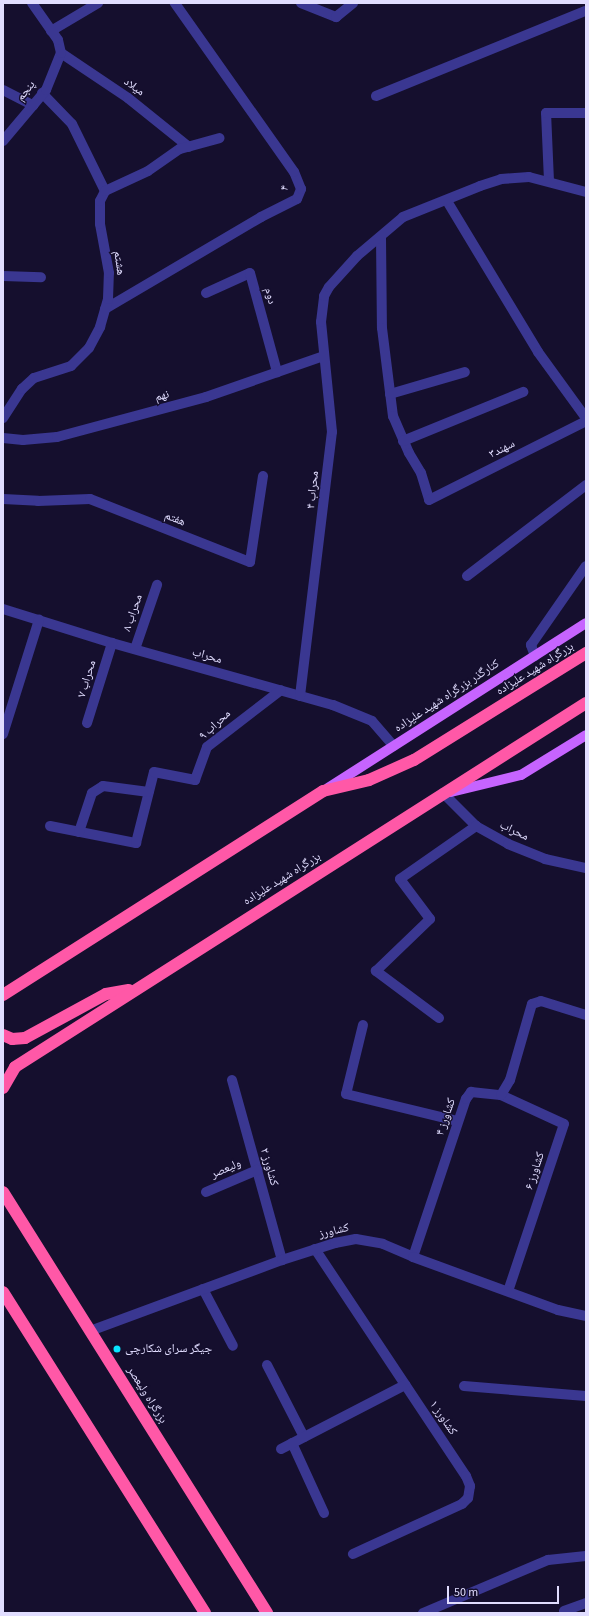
<!DOCTYPE html>
<meta charset="utf-8">
<style>
body{margin:0}
#map{position:relative;width:589px;height:1616px;overflow:hidden;background:#150f2e;font-family:"Source Sans 3","Noto Naskh Arabic",sans-serif}
div>[style]{position:absolute}
.minor>*{height:10px;margin:-5px;padding:0 5px;transform-origin:5px;border-radius:5px;background:#3a3791}
.major>*{height:10px;margin:-5px;padding:0 5px;transform-origin:5px;border-radius:5px;background:#c664ff}
.highway>*{height:12px;margin:-6px;padding:0 6px;transform-origin:6px;border-radius:6px;background:#ff58a7}
.dots>*{width:11px;height:11px;translate:-50% -50%;box-sizing:border-box;border:2px solid #150f2e;border-radius:50%}
span{translate:-50% -50%;white-space:nowrap;text-align:center;line-height:1.15;-webkit-text-stroke:3px #150f2e;paint-order:stroke}
.street-label{font-size:12px;color:#e1ddff}
.poi-label{font-size:12px;color:#e1ddff}
.left{translate:0 -50%;text-align:left}
.frame{position:absolute;inset:0;border:4px solid #e1ddff;pointer-events:none}
.scale{position:absolute;left:447px;top:1586px;width:112px;height:18px;box-sizing:border-box;border:2px solid #e1ddff;border-top:0;padding-left:5px;font-size:12px;line-height:14px;white-space:nowrap;color:#e1ddff;-webkit-text-stroke:3px #150f2e;paint-order:stroke}
</style>
<div id="map">
<div class="minor">
<i style="left:301px;top:3px;width:38px;rotate:22deg"></i>
<i style="left:336px;top:17px;width:22px;rotate:-39deg"></i>
<i style="left:51px;top:31px;width:55px;rotate:-30.8deg"></i>
<i style="left:61px;top:53px;width:81px;rotate:33.9deg"></i>
<i style="left:128px;top:98px;width:78px;rotate:38.8deg"></i>
<i style="left:3px;top:90px;width:34px;rotate:27deg"></i>
<i style="left:42px;top:93px;width:43px;rotate:45.9deg"></i>
<i style="left:72px;top:124px;width:75px;rotate:63.8deg"></i>
<i style="left:376px;top:96px;width:226px;rotate:-22.1deg"></i>
<i style="left:3px;top:141px;width:67px;rotate:-49.9deg"></i>
<i style="left:46px;top:90px;width:40px;rotate:-68deg"></i>
<i style="left:61px;top:53px;width:13px;rotate:-103deg"></i>
<i style="left:58px;top:40px;width:45px;rotate:-125.1deg"></i>
<i style="left:549px;top:181px;width:68px;rotate:-92.5deg"></i>
<i style="left:546px;top:113px;width:40px"></i>
<i style="left:447px;top:201px;width:176px;rotate:58.9deg"></i>
<i style="left:538px;top:352px;width:82px;rotate:54deg"></i>
<i style="left:381px;top:238px;width:90px;rotate:89.4deg"></i>
<i style="left:382px;top:328px;width:89px;rotate:82.9deg"></i>
<i style="left:393px;top:416px;width:40px;rotate:66.6deg"></i>
<i style="left:409px;top:453px;width:23px;rotate:59deg"></i>
<i style="left:421px;top:473px;width:28px;rotate:73deg"></i>
<i style="left:429px;top:500px;width:176px;rotate:-26.7deg"></i>
<i style="left:3px;top:276px;width:38px;rotate:2deg"></i>
<i style="left:206px;top:293px;width:48px;rotate:-24.4deg"></i>
<i style="left:250px;top:273px;width:103px;rotate:74.7deg"></i>
<i style="left:105px;top:309px;width:181px;rotate:-30.5deg"></i>
<i style="left:261px;top:217px;width:40px;rotate:-26.6deg"></i>
<i style="left:297px;top:199px;width:11px;rotate:-68deg"></i>
<i style="left:301px;top:189px;width:18px;rotate:-112deg"></i>
<i style="left:294px;top:172px;width:207px;rotate:-125.2deg"></i>
<i style="left:390px;top:394px;width:78px;rotate:-16.3deg"></i>
<i style="left:3px;top:418px;width:35px;rotate:-57deg"></i>
<i style="left:22px;top:389px;width:16px;rotate:-43deg"></i>
<i style="left:34px;top:378px;width:39px;rotate:-18deg"></i>
<i style="left:71px;top:366px;width:25px;rotate:-45deg"></i>
<i style="left:89px;top:348px;width:24px;rotate:-62deg"></i>
<i style="left:100px;top:327px;width:29px;rotate:-74deg"></i>
<i style="left:108px;top:299px;width:26px;rotate:-88deg"></i>
<i style="left:109px;top:273px;width:50px;rotate:-100.4deg"></i>
<i style="left:100px;top:224px;width:23px;rotate:-90deg"></i>
<i style="left:100px;top:201px;width:11px;rotate:-63deg"></i>
<i style="left:105px;top:191px;width:47px;rotate:-24.9deg"></i>
<i style="left:148px;top:171px;width:39px;rotate:-35deg"></i>
<i style="left:180px;top:149px;width:41px;rotate:-15.4deg"></i>
<i style="left:3px;top:438px;width:20px;rotate:6deg"></i>
<i style="left:23px;top:440px;width:34px;rotate:-5deg"></i>
<i style="left:57px;top:437px;width:154px;rotate:-15deg"></i>
<i style="left:206px;top:397px;width:125px;rotate:-19.2deg"></i>
<i style="left:403px;top:441px;width:130px;rotate:-22.2deg"></i>
<i style="left:3px;top:499px;width:35px;rotate:3deg"></i>
<i style="left:38px;top:501px;width:52px;rotate:-2.2deg"></i>
<i style="left:90px;top:499px;width:172px;rotate:21.5deg"></i>
<i style="left:250px;top:562px;width:87px;rotate:-81.4deg"></i>
<i style="left:467px;top:576px;width:150px;rotate:-37.4deg"></i>
<i style="left:3px;top:609px;width:114px;rotate:17.3deg"></i>
<i style="left:112px;top:643px;width:230px;rotate:15.7deg"></i>
<i style="left:333px;top:705px;width:42px;rotate:22.3deg"></i>
<i style="left:372px;top:721px;width:33px;rotate:49deg"></i>
<i style="left:135px;top:649px;width:68px;rotate:-71deg"></i>
<i style="left:535px;top:656px;width:12px;rotate:-110deg"></i>
<i style="left:531px;top:645px;width:96px;rotate:-55.2deg"></i>
<i style="left:300px;top:696px;width:266px;rotate:-83.1deg"></i>
<i style="left:332px;top:432px;width:111px;rotate:-95.7deg"></i>
<i style="left:321px;top:322px;width:26px;rotate:-83deg"></i>
<i style="left:324px;top:296px;width:10px;rotate:-61deg"></i>
<i style="left:329px;top:287px;width:42px;rotate:-47.9deg"></i>
<i style="left:357px;top:256px;width:60px;rotate:-40.3deg"></i>
<i style="left:403px;top:217px;width:83px;rotate:-21.9deg"></i>
<i style="left:480px;top:186px;width:22px;rotate:-18deg"></i>
<i style="left:501px;top:179px;width:28px;rotate:-4deg"></i>
<i style="left:529px;top:177px;width:59px;rotate:14.7deg"></i>
<i style="left:87px;top:723px;width:84px;rotate:-72.6deg"></i>
<i style="left:3px;top:734px;width:120px;rotate:-72.5deg"></i>
<i style="left:443px;top:793px;width:47px;rotate:45deg"></i>
<i style="left:476px;top:826px;width:37px;rotate:29deg"></i>
<i style="left:508px;top:844px;width:40px;rotate:22deg"></i>
<i style="left:545px;top:859px;width:42px;rotate:12.4deg"></i>
<i style="left:50px;top:826px;width:88px;rotate:11.2deg"></i>
<i style="left:136px;top:843px;width:73px;rotate:-75.8deg"></i>
<i style="left:154px;top:772px;width:42px;rotate:11deg"></i>
<i style="left:195px;top:780px;width:35px;rotate:-70deg"></i>
<i style="left:207px;top:747px;width:93px;rotate:-37.6deg"></i>
<i style="left:79px;top:832px;width:41px;rotate:-71.6deg"></i>
<i style="left:92px;top:793px;width:13px;rotate:-32deg"></i>
<i style="left:103px;top:786px;width:46px;rotate:7.4deg"></i>
<i style="left:439px;top:1018px;width:79px;rotate:-143.3deg"></i>
<i style="left:376px;top:971px;width:75px;rotate:-43.9deg"></i>
<i style="left:430px;top:919px;width:50px;rotate:-126.9deg"></i>
<i style="left:400px;top:879px;width:93px;rotate:-34.9deg"></i>
<i style="left:363px;top:1025px;width:71px;rotate:103.8deg"></i>
<i style="left:346px;top:1094px;width:115px;rotate:13.6deg"></i>
<i style="left:232px;top:1080px;width:187px;rotate:74.5deg"></i>
<i style="left:501px;top:1095px;width:69px;rotate:24.7deg"></i>
<i style="left:564px;top:1124px;width:176px;rotate:108.5deg"></i>
<i style="left:206px;top:1192px;width:56px;rotate:-23.3deg"></i>
<i style="left:315px;top:1249px;width:273px;rotate:56.4deg"></i>
<i style="left:466px;top:1476px;width:11px;rotate:68deg"></i>
<i style="left:470px;top:1486px;width:12px;rotate:99deg"></i>
<i style="left:468px;top:1498px;width:8px;rotate:135deg"></i>
<i style="left:462px;top:1504px;width:120px;rotate:155.4deg"></i>
<i style="left:413px;top:1257px;width:167px;rotate:-71.5deg"></i>
<i style="left:466px;top:1099px;width:9px;rotate:-54deg"></i>
<i style="left:471px;top:1092px;width:30px;rotate:6deg"></i>
<i style="left:501px;top:1095px;width:17px;rotate:-59deg"></i>
<i style="left:510px;top:1080px;width:79px;rotate:-73.9deg"></i>
<i style="left:532px;top:1004px;width:9px;rotate:-18deg"></i>
<i style="left:541px;top:1001px;width:47px;rotate:17.3deg"></i>
<i style="left:203px;top:1289px;width:64px;rotate:62.2deg"></i>
<i style="left:90px;top:1331px;width:205px;rotate:-20.3deg"></i>
<i style="left:282px;top:1260px;width:56px;rotate:-17.8deg"></i>
<i style="left:335px;top:1243px;width:21px;rotate:-11deg"></i>
<i style="left:356px;top:1239px;width:27px;rotate:10deg"></i>
<i style="left:383px;top:1244px;width:33px;rotate:23deg"></i>
<i style="left:413px;top:1257px;width:154px;rotate:20.1deg"></i>
<i style="left:558px;top:1310px;width:29px;rotate:12deg"></i>
<i style="left:267px;top:1365px;width:81px;rotate:62.8deg"></i>
<i style="left:464px;top:1386px;width:122px;rotate:4.7deg"></i>
<i style="left:292px;top:1443px;width:77px;rotate:65.4deg"></i>
<i style="left:281px;top:1449px;width:140px;rotate:-27.3deg"></i>
<i style="left:564px;top:1611px;width:23px;rotate:-20deg"></i>
<i style="left:423px;top:1613px;width:136px;rotate:-23deg"></i>
<i style="left:548px;top:1560px;width:38px;rotate:-6deg"></i>
</div>
<div class="major">
<i style="left:328px;top:788px;width:306px;rotate:-32.6deg"></i>
<i style="left:451px;top:792px;width:72px;rotate:-13.7deg"></i>
<i style="left:521px;top:775px;width:76px;rotate:-31.6deg"></i>
</div>
<div class="highway">
<i style="left:3px;top:995px;width:379px;rotate:-32.5deg"></i>
<i style="left:323px;top:791px;width:47px;rotate:-13.4deg"></i>
<i style="left:369px;top:780px;width:49px;rotate:-24deg"></i>
<i style="left:414px;top:760px;width:203px;rotate:-31.9deg"></i>
<i style="left:3px;top:1035px;width:10px;rotate:24deg"></i>
<i style="left:12px;top:1039px;width:13px;rotate:-4deg"></i>
<i style="left:25px;top:1038px;width:92px;rotate:-28.5deg"></i>
<i style="left:106px;top:994px;width:23px;rotate:-10deg"></i>
<i style="left:3px;top:1088px;width:24px;rotate:-60deg"></i>
<i style="left:15px;top:1067px;width:677px;rotate:-32.52deg"></i>
<i style="left:3px;top:1192px;width:497px;rotate:57.9deg"></i>
<i style="left:3px;top:1292px;width:379px;rotate:57.8deg"></i>
</div>
<div class="dots">
<i style="left:117px;top:1349px;background:#09e5ff"></i>
</div>
<div class="street-label">
<span style="left:134px;top:87px;rotate:36deg">میلاد</span>
<span style="left:26px;top:91px;rotate:-51deg">پنجم</span>
<span style="left:285px;top:188px;rotate:-75deg">۴</span>
<span style="left:119px;top:263px;rotate:82deg">هشتم</span>
<span style="left:270px;top:296px;rotate:75deg">دوم</span>
<span style="left:162px;top:396px;rotate:-15deg">نهم</span>
<span style="left:502px;top:449px;rotate:-27deg">سهند۳</span>
<span style="left:313px;top:490px;rotate:-84deg">محراب ۴</span>
<span style="left:175px;top:519px;rotate:22deg">هفتم</span>
<span style="left:133px;top:613px;rotate:-71deg">محراب ۸</span>
<span style="left:207px;top:656px;rotate:16deg">محراب</span>
<span style="left:535px;top:669px;rotate:-32deg">بزرگراه شهید علیزاده</span>
<span style="left:87px;top:679px;rotate:-73deg">محراب ۷</span>
<span style="left:447px;top:696px;rotate:-33deg">کنارگذر بزرگراه شهید علیزاده</span>
<span style="left:215px;top:725px;rotate:-43deg">محراب ۹</span>
<span style="left:514px;top:831px;rotate:26deg">محراب</span>
<span style="left:282px;top:879px;rotate:-32deg">بزرگراه شهید علیزاده</span>
<span style="left:446px;top:1117px;rotate:-71deg">کشاورز ۴</span>
<span style="left:269px;top:1167px;rotate:74deg">کشاورز ۲</span>
<span style="left:226px;top:1169px;rotate:-23deg">ولیعصر</span>
<span style="left:535px;top:1171px;rotate:-72deg">کشاورز ۶</span>
<span style="left:334px;top:1231px;rotate:-13deg">کشاورز</span>
<span style="left:147px;top:1395px;rotate:58deg">بزرگراه ولیعصر</span>
<span style="left:443px;top:1418px;rotate:56deg">کشاورز ۱</span>
</div>
<div class="poi-label">
<span class="left" style="left:125px;top:1349px">جیگر سرای شکارچی</span>
</div>
<div class="frame"></div>
<div class="scale">50 m</div>
</div>
